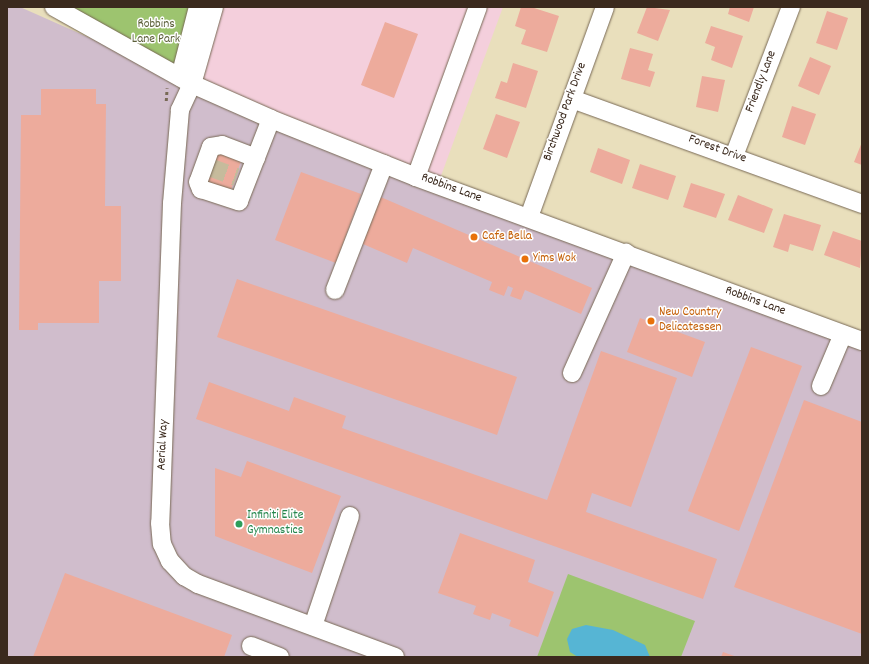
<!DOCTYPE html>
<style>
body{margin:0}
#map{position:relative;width:869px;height:664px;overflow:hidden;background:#e9dfbc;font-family:Dekko,sans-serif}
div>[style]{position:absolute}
.built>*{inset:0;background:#f4cfdc}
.industrial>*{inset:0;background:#d0bdcc}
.green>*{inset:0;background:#9dc46f}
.water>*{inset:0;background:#56b5d4}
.building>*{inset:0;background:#edab9c}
.minor-tunnel>*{height:18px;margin-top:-9px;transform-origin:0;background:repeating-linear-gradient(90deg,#c6bb9c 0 18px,transparent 0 27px)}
.path>*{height:2.5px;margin-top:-1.25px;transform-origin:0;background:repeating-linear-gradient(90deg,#786955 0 3px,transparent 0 6px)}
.roads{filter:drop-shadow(0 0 1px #786955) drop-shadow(0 0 1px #786955)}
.minor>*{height:18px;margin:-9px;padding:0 9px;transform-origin:9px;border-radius:9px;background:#fff}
.dots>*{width:11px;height:11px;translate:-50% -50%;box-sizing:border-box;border:2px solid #fff;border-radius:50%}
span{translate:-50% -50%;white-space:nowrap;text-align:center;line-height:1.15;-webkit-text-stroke:3px #fff;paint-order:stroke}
.park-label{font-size:13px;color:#5d603a}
.street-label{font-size:13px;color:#3b2a1e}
.food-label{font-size:13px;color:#c56008}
.left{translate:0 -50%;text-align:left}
.leisure-label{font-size:13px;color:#27864d}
.frame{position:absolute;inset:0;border:8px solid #3b2a1e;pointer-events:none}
</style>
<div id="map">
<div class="built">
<i style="clip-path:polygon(55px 7px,503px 7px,438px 184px,268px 117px)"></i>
</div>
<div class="industrial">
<i style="clip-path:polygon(7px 7px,20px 7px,232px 101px,862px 341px,862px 657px,7px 657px)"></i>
</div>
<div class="green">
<i style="clip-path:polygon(55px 7px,192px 7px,172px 72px)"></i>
<i style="clip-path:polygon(568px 574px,695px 621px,681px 657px,537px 657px)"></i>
</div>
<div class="water">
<i style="clip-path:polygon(586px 625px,613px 630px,645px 645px,650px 657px,578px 657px,570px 652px,567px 639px,572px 629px)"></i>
</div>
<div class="building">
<i style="clip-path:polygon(521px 7px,531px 7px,559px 16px,547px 52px,521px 44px,526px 30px,515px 26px)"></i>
<i style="clip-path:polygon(647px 7px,670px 10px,658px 41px,637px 33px)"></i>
<i style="clip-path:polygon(730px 7px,754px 7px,749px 22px,728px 14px)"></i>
<i style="clip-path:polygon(827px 11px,848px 18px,837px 50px,816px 43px)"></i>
<i style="clip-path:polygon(385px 22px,418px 34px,394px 98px,361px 85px)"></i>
<i style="clip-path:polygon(711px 26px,743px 36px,732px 68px,711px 60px,715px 47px,705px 43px)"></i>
<i style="clip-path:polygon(630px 48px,653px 54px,648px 70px,655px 72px,650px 87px,621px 79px)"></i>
<i style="clip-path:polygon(810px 57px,831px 66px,819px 95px,798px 86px)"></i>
<i style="clip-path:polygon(513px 63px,538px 71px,526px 108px,495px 98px,501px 81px,507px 83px)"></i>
<i style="clip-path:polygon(702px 76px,725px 80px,718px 112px,696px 107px)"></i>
<i style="clip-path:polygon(41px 89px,96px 89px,96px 104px,106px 104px,105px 206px,121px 206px,121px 281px,99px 281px,99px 323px,38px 323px,38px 330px,19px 330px,21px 115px,41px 115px)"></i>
<i style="clip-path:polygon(792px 106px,816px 114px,805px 145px,782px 137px)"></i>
<i style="clip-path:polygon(496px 114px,520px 122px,507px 158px,483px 149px)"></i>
<i style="clip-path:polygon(862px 142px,862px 165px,854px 162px)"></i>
<i style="clip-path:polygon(598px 148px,630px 160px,622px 184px,590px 172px)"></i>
<i style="clip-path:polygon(215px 151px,241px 161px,230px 193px,203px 183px)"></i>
<i style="clip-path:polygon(640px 164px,676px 176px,668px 200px,632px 188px)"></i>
<i style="clip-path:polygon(301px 172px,361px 194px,336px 263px,275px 240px)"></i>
<i style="clip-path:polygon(691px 183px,725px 194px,716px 218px,683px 207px)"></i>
<i style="clip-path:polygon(376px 195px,592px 288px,581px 314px,525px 290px,521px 300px,510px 296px,513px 288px,508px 286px,504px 296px,489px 290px,492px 282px,413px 248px,407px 263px,356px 241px)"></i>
<i style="clip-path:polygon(738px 195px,773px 209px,764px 233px,728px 220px)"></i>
<i style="clip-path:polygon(784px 214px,821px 225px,813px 251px,790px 244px,788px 252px,773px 247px)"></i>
<i style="clip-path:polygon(833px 231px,862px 241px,860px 268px,824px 255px)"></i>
<i style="clip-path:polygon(237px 279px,517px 377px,497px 435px,217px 337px)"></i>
<i style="clip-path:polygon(640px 318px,705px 342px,692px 377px,627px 352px)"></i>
<i style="clip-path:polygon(751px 347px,802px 366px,739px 531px,688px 511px)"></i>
<i style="clip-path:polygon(601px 351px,677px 378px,631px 507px,592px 493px,586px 512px,717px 559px,703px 599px,196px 419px,209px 382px,289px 411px,294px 397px,346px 416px,342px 428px,547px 500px)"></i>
<i style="clip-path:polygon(804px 400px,862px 422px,862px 634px,734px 587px)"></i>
<i style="clip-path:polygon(247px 461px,341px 496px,312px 573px,215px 536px,215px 468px,241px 477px)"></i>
<i style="clip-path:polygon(460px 533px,535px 560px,528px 582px,554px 592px,538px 637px,509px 626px,511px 620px,492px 613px,490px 620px,473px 614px,476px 606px,438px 593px)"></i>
<i style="clip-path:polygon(65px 573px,232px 635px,224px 657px,33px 657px)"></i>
<i style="clip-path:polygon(723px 652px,737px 657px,721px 657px)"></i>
</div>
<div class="minor-tunnel">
<i style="left:209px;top:167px;width:29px;rotate:20deg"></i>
</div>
<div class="path">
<i style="left:166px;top:101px;width:13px;rotate:-86deg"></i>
</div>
<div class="roads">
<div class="minor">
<i style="left:54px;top:7px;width:158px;rotate:29.2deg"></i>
<i style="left:192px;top:84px;width:86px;rotate:23.9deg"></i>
<i style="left:271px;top:119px;width:156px;rotate:21.8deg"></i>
<i style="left:416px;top:177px;width:475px;rotate:20.2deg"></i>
<i style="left:214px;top:7px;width:80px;rotate:105.9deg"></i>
<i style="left:192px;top:84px;width:29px;rotate:115deg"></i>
<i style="left:180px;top:110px;width:93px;rotate:94.9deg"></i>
<i style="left:172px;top:203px;width:320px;rotate:92.1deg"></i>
<i style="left:160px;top:523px;width:21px;rotate:85deg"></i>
<i style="left:162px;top:544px;width:19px;rotate:65deg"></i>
<i style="left:170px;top:561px;width:21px;rotate:47deg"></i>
<i style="left:184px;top:576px;width:16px;rotate:30deg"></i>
<i style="left:198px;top:584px;width:210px;rotate:20.3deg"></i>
<i style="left:180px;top:77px;width:72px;rotate:-75.6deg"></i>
<i style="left:572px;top:99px;width:308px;rotate:19.9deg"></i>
<i style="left:734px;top:156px;width:160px;rotate:-69.1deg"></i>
<i style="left:256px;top:158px;width:36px;rotate:-159deg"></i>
<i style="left:222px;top:145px;width:11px;rotate:170deg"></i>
<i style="left:211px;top:147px;width:37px;rotate:110deg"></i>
<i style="left:198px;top:182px;width:8px;rotate:67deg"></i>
<i style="left:201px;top:189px;width:40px;rotate:18deg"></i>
<i style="left:239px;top:201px;width:88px;rotate:-68.7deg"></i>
<i style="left:416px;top:177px;width:181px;rotate:-70deg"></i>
<i style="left:529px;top:217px;width:223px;rotate:-70.1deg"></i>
<i style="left:335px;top:290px;width:135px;rotate:-68.7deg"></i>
<i style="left:572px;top:373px;width:132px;rotate:-65.8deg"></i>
<i style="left:821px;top:386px;width:56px;rotate:-67.1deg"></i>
<i style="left:313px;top:626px;width:116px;rotate:-71.4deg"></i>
<i style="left:251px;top:646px;width:31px;rotate:21deg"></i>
</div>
</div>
<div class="dots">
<i style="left:474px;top:237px;background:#e8710a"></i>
<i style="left:525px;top:259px;background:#e8710a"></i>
<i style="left:651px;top:321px;background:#e8710a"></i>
<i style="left:239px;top:524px;background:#2e9e5b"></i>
</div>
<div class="park-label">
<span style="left:156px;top:33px">Robbins<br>Lane Park</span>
</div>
<div class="street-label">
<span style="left:762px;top:82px;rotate:-69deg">Friendly Lane</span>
<span style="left:566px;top:112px;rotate:-70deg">Birchwood Park Drive</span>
<span style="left:717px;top:150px;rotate:20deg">Forest Drive</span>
<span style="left:451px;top:189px;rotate:20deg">Robbins Lane</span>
<span style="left:755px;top:302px;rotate:20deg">Robbins Lane</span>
<span style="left:164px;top:445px;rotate:-87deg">Aerial Way</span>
</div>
<div class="food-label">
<span class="left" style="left:482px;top:237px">Cafe Bella</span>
<span class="left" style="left:533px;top:259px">Yims Wok</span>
<span class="left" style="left:659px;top:321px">New Country<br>Delicatessen</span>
</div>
<div class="leisure-label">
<span class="left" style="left:247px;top:524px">Infiniti Elite<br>Gymnastics</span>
</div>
<div class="frame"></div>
</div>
